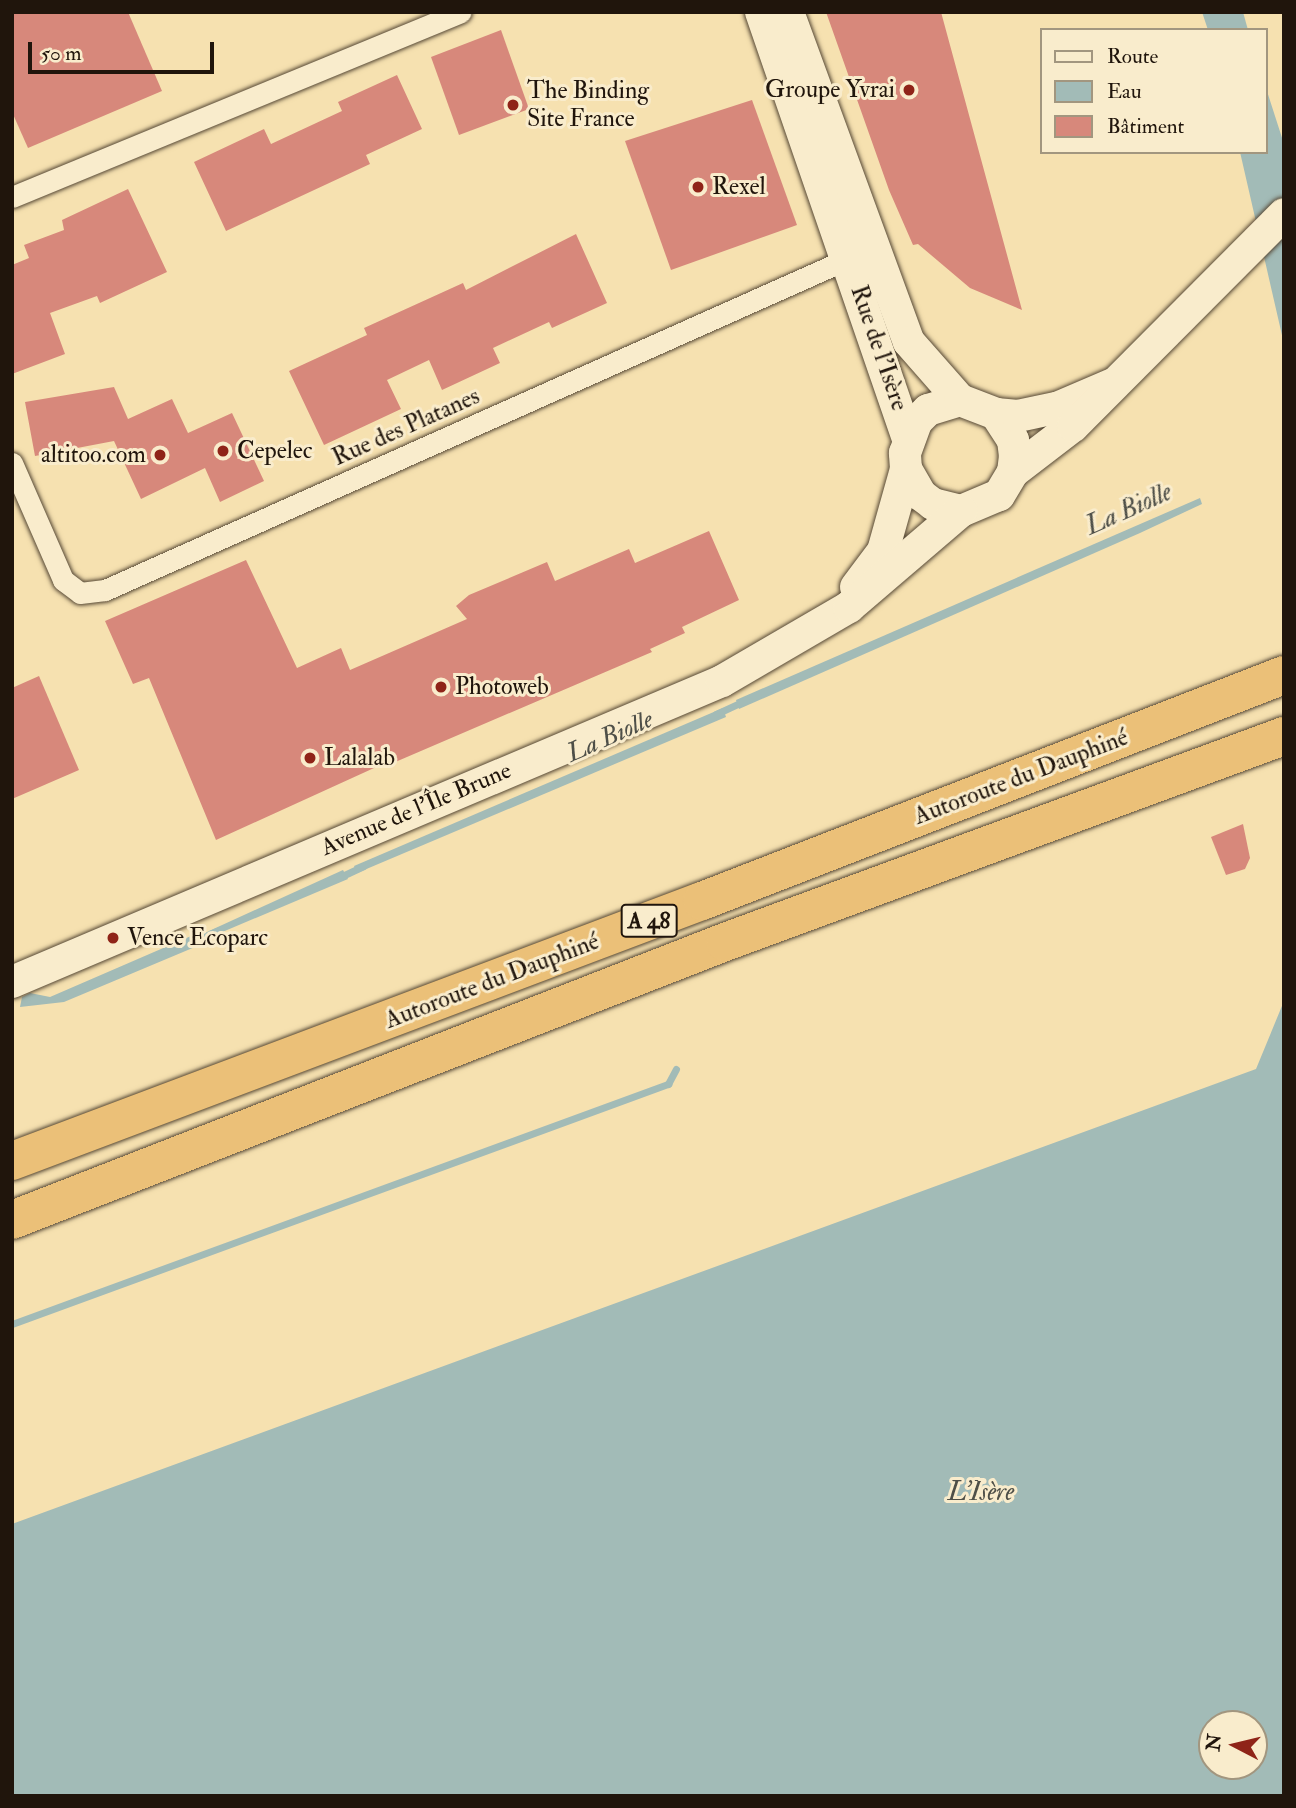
<!DOCTYPE html>
<meta charset="utf-8">
<style>
body{margin:0}
#map{position:relative;width:1296px;height:1808px;overflow:hidden;background:#f6e1b0;font-family:"IM FELL Double Pica",serif}
div>[style]{position:absolute}
.water>*{inset:0;background:#a2bbb7}
.stream>*{height:7px;margin:-3.5px;padding:0 3.5px;transform-origin:3.5px;border-radius:3.5px;background:#a2bbb7}
.building>*{inset:0;background:#d7887b}
.roads{filter:drop-shadow(0 0 2px #564835) drop-shadow(0 0 2px #564835)}
.street>*{height:21px;margin:-10.5px;padding:0 10.5px;transform-origin:10.5px;border-radius:10.5px;background:#f9eccc}
.secondary>*{height:32px;margin:-16px;padding:0 16px;transform-origin:16px;border-radius:16px;background:#f9eccc}
.highway>*{height:38px;margin:-19px;padding:0 19px;transform-origin:19px;border-radius:19px;background:#ebc078}
.dots>*{width:19px;height:19px;translate:-50% -50%;box-sizing:border-box;border:4px solid #f9eccc;border-radius:50%}
span{translate:-50% -50%;white-space:nowrap;text-align:center;line-height:1.15;-webkit-text-stroke:6px #f9eccc;paint-order:stroke}
.shield-label span{padding:2px 5px;background:#f9eccc;border:2px solid;border-radius:5px;-webkit-text-stroke-width:0}
.shield-label{font-size:23px;color:#20150c;font-weight:700}
.poi-label{font-size:24px;color:#20150c}
.right{translate:-100% -50%;text-align:right}
.left{translate:0 -50%;text-align:left}
.street-label{font-size:24px;color:#20150c}
.water-label{font-size:26px;color:#4e4f48;font-style:italic}
.frame{position:absolute;inset:0;border:14px solid #20150c;pointer-events:none}
.legend{position:absolute;left:1040px;top:28px;width:228px;height:126px;box-sizing:border-box;background:#f9eccc;border:2px solid #a2967f;margin:0;padding:9px 12px;list-style:none;font-size:21px;color:#20150c}
.legend li{display:flex;align-items:center;gap:14px;height:35px}
.legend b{width:35px;border:2px solid #a2967f}
.north{position:absolute;left:1198px;top:1710px;width:70px;height:70px;box-sizing:border-box;background:#f9eccc;border:2px solid #a2967f;border-radius:50%;rotate:277deg;font-size:19px;font-weight:700;line-height:28px;text-align:center;color:#20150c}
.north::after{content:'';display:block;margin:auto;width:24px;height:32px;background:#8f2418;clip-path:polygon(50% 0,100% 100%,50% 72%,0 100%)}
.scale{position:absolute;left:28px;top:42px;width:186px;height:32px;box-sizing:border-box;border:4px solid #20150c;border-top:0;padding-left:9px;font-size:21px;line-height:24px;white-space:nowrap;color:#20150c;-webkit-text-stroke:5px #f9eccc;paint-order:stroke}
</style>
<div id="map">
<div class="water">
<i style="clip-path:polygon(1202px 12px,1243px 12px,1248px 30px,1208px 30px)"></i>
<i style="clip-path:polygon(1266px 88px,1284px 144px,1284px 344px,1240px 152px,1266px 152px)"></i>
<i style="clip-path:polygon(1200px 498px,1202px 504px,1140px 533px,739px 709px,736px 700px)"></i>
<i style="clip-path:polygon(723px 708px,726px 717px,357px 873px,354px 866px)"></i>
<i style="clip-path:polygon(343px 870px,348px 879px,213px 936px,209px 931px)"></i>
<i style="clip-path:polygon(191px 936px,195px 947px,64px 1002px,20px 1007px,22px 997px,30px 993px,50px 997px)"></i>
<i style="clip-path:polygon(evenodd,1284px 1001px,1284px 1796px,12px 1796px,12px 1524px,1256px 1069px,1284px 1001px,1254px 1724px,1254px 1766px,1212px 1766px,1212px 1724px,1254px 1724px)"></i>
</div>
<div class="stream">
<i style="left:716px;top:714px;width:33px;rotate:-25deg"></i>
<i style="left:340px;top:877px;width:26px;rotate:-25deg"></i>
<i style="left:186px;top:944px;width:34px;rotate:-23deg"></i>
<i style="left:12px;top:1324px;width:699px;rotate:-20.1deg"></i>
<i style="left:668px;top:1084px;width:17px;rotate:-62deg"></i>
</div>
<div class="building">
<i style="clip-path:polygon(12px 12px,128px 12px,162px 91px,28px 148px,12px 112px)"></i>
<i style="clip-path:polygon(826px 12px,941px 12px,1022px 310px,970px 288px,918px 244px,913px 245px,889px 190px)"></i>
<i style="clip-path:polygon(501px 30px,529px 109px,459px 135px,431px 57px)"></i>
<i style="clip-path:polygon(397px 75px,422px 129px,366px 155px,370px 164px,226px 231px,194px 162px,264px 129px,271px 144px,342px 111px,338px 102px)"></i>
<i style="clip-path:polygon(752px 100px,797px 225px,671px 270px,625px 141px)"></i>
<i style="clip-path:polygon(128px 189px,167px 272px,100px 303px,97px 296px,50px 313px,65px 354px,12px 374px,12px 265px,29px 258px,24px 245px,64px 230px,62px 220px)"></i>
<i style="clip-path:polygon(576px 234px,607px 303px,552px 328px,549px 322px,493px 348px,500px 363px,442px 390px,429px 360px,387px 380px,401px 409px,324px 445px,289px 371px,367px 335px,364px 328px,463px 283px,466px 290px)"></i>
<i style="clip-path:polygon(114px 387px,128px 419px,172px 399px,188px 433px,232px 413px,264px 481px,220px 502px,205px 468px,141px 499px,114px 441px,35px 456px,25px 402px)"></i>
<i style="clip-path:polygon(709px 531px,739px 600px,682px 627px,685px 633px,650px 649px,652px 652px,386px 766px,385px 763px,216px 840px,149px 678px,133px 684px,105px 621px,246px 560px,297px 668px,341px 648px,350px 670px,467px 619px,456px 606px,469px 595px,547px 562px,555px 581px,629px 549px,635px 563px)"></i>
<i style="clip-path:polygon(39px 676px,79px 770px,12px 799px,12px 688px)"></i>
<i style="clip-path:polygon(1243px 824px,1250px 858px,1245px 869px,1226px 875px,1211px 837px)"></i>
</div>
<div class="roads">
<div class="street">
<i style="left:12px;top:197px;width:485px;rotate:-22.4deg"></i>
<i style="left:12px;top:463px;width:128px;rotate:66.4deg"></i>
<i style="left:63px;top:580px;width:21px;rotate:37deg"></i>
<i style="left:80px;top:593px;width:25px;rotate:-7deg"></i>
<i style="left:105px;top:590px;width:812px;rotate:-24.04deg"></i>
</div>
<div class="secondary">
<i style="left:761px;top:12px;width:451px;rotate:71deg"></i>
<i style="left:788px;top:12px;width:351px;rotate:69.9deg"></i>
<i style="left:909px;top:342px;width:77px;rotate:48.7deg"></i>
<i style="left:996px;top:414px;width:31px;rotate:57deg"></i>
<i style="left:1013px;top:440px;width:16px;rotate:83deg"></i>
<i style="left:1015px;top:456px;width:16px;rotate:97deg"></i>
<i style="left:1013px;top:472px;width:27px;rotate:121deg"></i>
<i style="left:999px;top:495px;width:41px;rotate:157.2deg"></i>
<i style="left:961px;top:511px;width:29px;rotate:-166deg"></i>
<i style="left:933px;top:504px;width:15px;rotate:-143deg"></i>
<i style="left:921px;top:495px;width:30px;rotate:-120deg"></i>
<i style="left:906px;top:469px;width:16px;rotate:-94deg"></i>
<i style="left:905px;top:453px;width:33px;rotate:-70deg"></i>
<i style="left:916px;top:422px;width:17px;rotate:-45deg"></i>
<i style="left:928px;top:410px;width:34px;rotate:-17deg"></i>
<i style="left:960px;top:400px;width:39px;rotate:21deg"></i>
<i style="left:996px;top:414px;width:22px;rotate:5deg"></i>
<i style="left:1018px;top:416px;width:40px;rotate:-12deg"></i>
<i style="left:1057px;top:408px;width:61px;rotate:-23.2deg"></i>
<i style="left:1013px;top:472px;width:76px;rotate:-37.5deg"></i>
<i style="left:1073px;top:426px;width:299px;rotate:-45.1deg"></i>
<i style="left:856px;top:587px;width:45px;rotate:-53.1deg"></i>
<i style="left:883px;top:551px;width:85px;rotate:-74.3deg"></i>
<i style="left:12px;top:982px;width:771px;rotate:-22.97deg"></i>
<i style="left:722px;top:681px;width:147px;rotate:-30.2deg"></i>
<i style="left:849px;top:607px;width:148px;rotate:-40.6deg"></i>
</div>
<div class="highway">
<i style="left:12px;top:1161px;width:737px;rotate:-20.65deg"></i>
<i style="left:702px;top:901px;width:624px;rotate:-21.22deg"></i>
<i style="left:12px;top:1220px;width:765px;rotate:-21.3deg"></i>
<i style="left:725px;top:942px;width:596px;rotate:-20.23deg"></i>
</div>
</div>
<div class="dots">
<i style="left:909px;top:90px;background:#8f2418"></i>
<i style="left:513px;top:105px;background:#8f2418"></i>
<i style="left:698px;top:187px;background:#8f2418"></i>
<i style="left:223px;top:451px;background:#8f2418"></i>
<i style="left:160px;top:455px;background:#8f2418"></i>
<i style="left:441px;top:687px;background:#8f2418"></i>
<i style="left:310px;top:758px;background:#8f2418"></i>
<i style="left:113px;top:938px;background:#8f2418"></i>
</div>
<div class="shield-label">
<span style="left:649px;top:921px">A 48</span>
</div>
<div class="poi-label">
<span class="right" style="left:895px;top:90px">Groupe Yvrai</span>
<span class="left" style="left:527px;top:105px">The Binding<br>Site France</span>
<span class="left" style="left:712px;top:187px">Rexel</span>
<span class="left" style="left:237px;top:451px">Cepelec</span>
<span class="right" style="left:146px;top:455px">altitoo.com</span>
<span class="left" style="left:455px;top:687px">Photoweb</span>
<span class="left" style="left:324px;top:758px">Lalalab</span>
<span class="left" style="left:127px;top:938px">Vence Ecoparc</span>
</div>
<div class="street-label">
<span style="left:879px;top:348px;rotate:71deg">Rue de l'Isère</span>
<span style="left:406px;top:427px;rotate:-24deg">Rue des Platanes</span>
<span style="left:1021px;top:777px;rotate:-21deg">Autoroute du Dauphiné</span>
<span style="left:416px;top:809px;rotate:-23deg">Avenue de l'Île Brune</span>
<span style="left:492px;top:981px;rotate:-21deg">Autoroute du Dauphiné</span>
</div>
<div class="water-label">
<span style="left:1129px;top:510px;rotate:-24deg">La Biolle</span>
<span style="left:610px;top:737px;rotate:-24deg">La Biolle</span>
<span style="left:981px;top:1493px">L'Isère</span>
</div>
<div class="frame"></div>
<ul class="legend">
<li><b style="height:9px;background:#f9eccc"></b>Route</li>
<li><b style="height:19px;background:#a2bbb7"></b>Eau</li>
<li><b style="height:19px;background:#d7887b"></b>Bâtiment</li>
</ul>
<div class="north">N</div>
<div class="scale">50 m</div>
</div>
